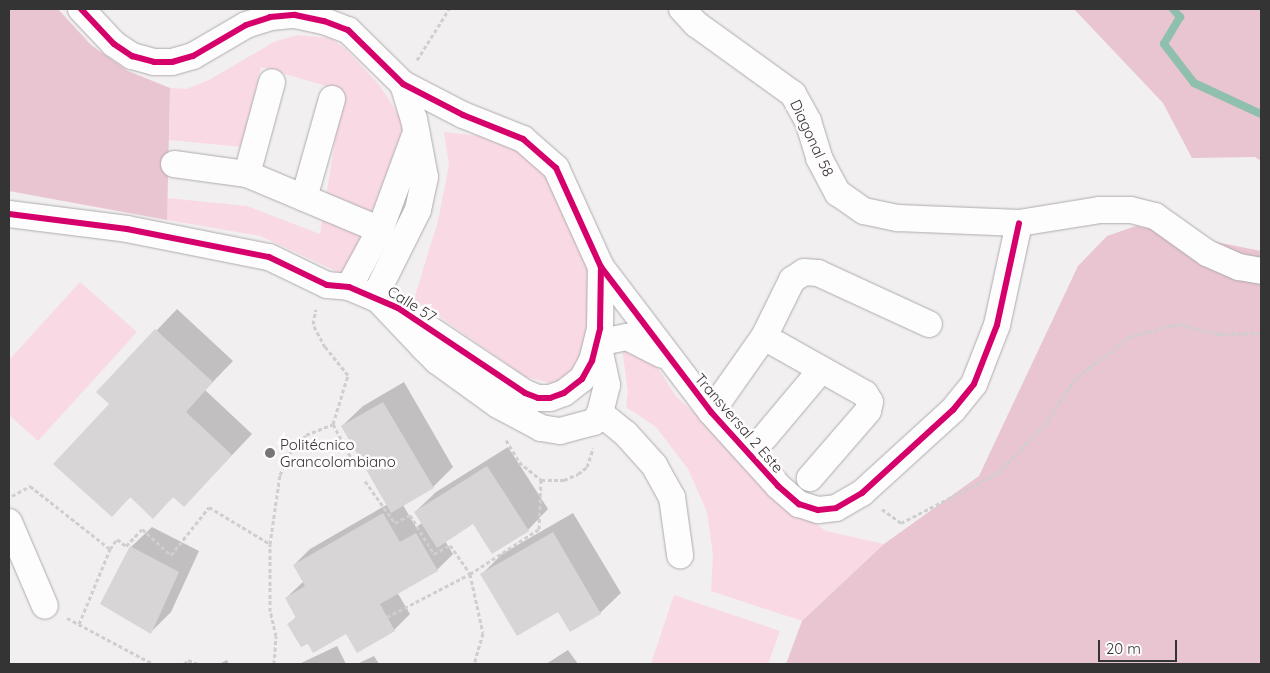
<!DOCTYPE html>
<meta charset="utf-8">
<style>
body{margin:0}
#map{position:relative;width:1270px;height:673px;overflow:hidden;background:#f2eff0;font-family:Quicksand,sans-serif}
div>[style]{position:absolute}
.green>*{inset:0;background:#f9dae4}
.forest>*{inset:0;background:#e9c4d1}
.shadow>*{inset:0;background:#0003}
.stream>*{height:8px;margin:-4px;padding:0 4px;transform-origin:4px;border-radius:4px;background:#8fc0ae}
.building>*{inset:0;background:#d8d5d6}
.path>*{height:3px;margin-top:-1.5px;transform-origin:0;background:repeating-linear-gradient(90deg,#cfcfcf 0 4px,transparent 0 6.5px)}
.roads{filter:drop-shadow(0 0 1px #aeabac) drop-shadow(0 0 1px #aeabac)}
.minor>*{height:26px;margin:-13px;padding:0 13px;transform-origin:13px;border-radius:13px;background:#fdfdfd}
.cycleway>*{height:6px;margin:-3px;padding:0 3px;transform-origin:3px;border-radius:3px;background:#d6006c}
.dots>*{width:14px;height:14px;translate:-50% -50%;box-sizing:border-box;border:2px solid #fffcfd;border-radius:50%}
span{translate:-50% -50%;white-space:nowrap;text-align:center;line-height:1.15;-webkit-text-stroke:5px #fffcfd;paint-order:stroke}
.street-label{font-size:15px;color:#353434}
.poi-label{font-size:15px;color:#353434}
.left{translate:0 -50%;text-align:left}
.frame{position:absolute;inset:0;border:10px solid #353434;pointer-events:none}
.scale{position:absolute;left:1098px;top:640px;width:79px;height:22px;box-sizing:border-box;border:2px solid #353434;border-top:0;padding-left:6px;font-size:15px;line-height:18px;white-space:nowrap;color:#353434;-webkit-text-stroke:4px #fffcfd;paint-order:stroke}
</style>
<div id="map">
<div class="green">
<i style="clip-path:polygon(297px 35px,330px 38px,345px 48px,380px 86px,403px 121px,407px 147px,349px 277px,260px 236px,167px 220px,167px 198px,247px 206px,320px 234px,343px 91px,261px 67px,242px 147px,169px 140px,170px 88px,186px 89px,209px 80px,274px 42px)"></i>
<i style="clip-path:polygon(444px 132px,479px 136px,517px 151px,543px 168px,584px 247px,592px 304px,585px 367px,554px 384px,526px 377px,414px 299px,438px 221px,449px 165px)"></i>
<i style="clip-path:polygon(80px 282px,137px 332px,38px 441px,9px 415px,9px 360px)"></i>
<i style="clip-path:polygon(622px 348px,655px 364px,676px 396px,805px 516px,826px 531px,884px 544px,802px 621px,711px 591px,713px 555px,707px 512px,688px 469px,656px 427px,626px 407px,628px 392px)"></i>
<i style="clip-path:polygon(674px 595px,780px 631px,768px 664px,651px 664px)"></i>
</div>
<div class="forest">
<i style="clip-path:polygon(9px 9px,58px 9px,91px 45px,128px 71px,170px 88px,167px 220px,9px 191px)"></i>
<i style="clip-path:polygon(1074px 9px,1261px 9px,1261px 161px,1255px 157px,1192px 158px,1163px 103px)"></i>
<i style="clip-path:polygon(1136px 226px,1261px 251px,1261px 664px,786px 664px,802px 621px,884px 544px,979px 476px,1078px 266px,1107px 236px)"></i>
</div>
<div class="shadow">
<i style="clip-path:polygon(177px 309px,233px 361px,205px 390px,252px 434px,184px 506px,174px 496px,153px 517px,131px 496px,112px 516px,111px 404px,98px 392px)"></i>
<i style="clip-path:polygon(404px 382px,453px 467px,433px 487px,403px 505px,416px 527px,422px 523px,415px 512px,436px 492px,508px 447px,548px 509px,528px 530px,473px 523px,445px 541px,453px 554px,437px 570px,397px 592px,410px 614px,394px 630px,347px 633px,308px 642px,289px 624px,297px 616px,286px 598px,304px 581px,294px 565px,310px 549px,388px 504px,342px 426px,363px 406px)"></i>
<i style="clip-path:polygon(573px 513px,621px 593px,600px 613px,559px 610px,482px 574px,502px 554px)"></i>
<i style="clip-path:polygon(152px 527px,199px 551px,171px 612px,151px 632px,131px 547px)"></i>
<i style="clip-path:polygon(337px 646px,346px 664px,299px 664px)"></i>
<i style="clip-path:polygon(568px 650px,578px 664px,546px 664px)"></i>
<i style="clip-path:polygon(374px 656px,379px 664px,357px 664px)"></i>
<i style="clip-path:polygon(227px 660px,229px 664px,219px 664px)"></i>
</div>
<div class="stream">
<i style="left:1173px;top:9px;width:11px;rotate:49deg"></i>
<i style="left:1180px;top:17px;width:31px;rotate:121deg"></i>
<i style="left:1164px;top:44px;width:49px;rotate:52.4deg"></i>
<i style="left:1194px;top:83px;width:74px;rotate:24.8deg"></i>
</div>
<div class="building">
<i style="clip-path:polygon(155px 329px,213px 382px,186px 412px,232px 455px,184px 507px,173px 497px,153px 519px,130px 497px,112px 517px,53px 464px,109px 404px,96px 392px)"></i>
<i style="clip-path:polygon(383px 402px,434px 488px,391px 513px,341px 426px)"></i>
<i style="clip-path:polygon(487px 466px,529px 531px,492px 554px,473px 524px,437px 548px,414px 512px)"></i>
<i style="clip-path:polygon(383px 513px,400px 542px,416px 533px,438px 571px,380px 604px,395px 631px,357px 653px,346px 634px,313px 653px,308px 644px,301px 647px,287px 624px,296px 618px,285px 598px,305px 586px,293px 565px)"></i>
<i style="clip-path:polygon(553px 532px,601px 614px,570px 632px,558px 612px,517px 636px,480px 574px)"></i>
<i style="clip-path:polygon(130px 546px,179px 572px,151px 634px,100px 604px)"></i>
</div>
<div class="path">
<i style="left:417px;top:60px;width:60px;rotate:-57.9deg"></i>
<i style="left:333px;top:424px;width:51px;rotate:61.9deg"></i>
<i style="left:506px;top:440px;width:26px;rotate:59deg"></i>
<i style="left:519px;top:462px;width:28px;rotate:39deg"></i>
<i style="left:365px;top:481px;width:52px;rotate:54.5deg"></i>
<i style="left:395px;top:523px;width:17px;rotate:-28deg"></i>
<i style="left:410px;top:515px;width:46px;rotate:58.4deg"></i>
<i style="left:434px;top:554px;width:18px;rotate:-29deg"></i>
<i style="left:450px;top:545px;width:35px;rotate:55deg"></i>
<i style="left:470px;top:574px;width:82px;rotate:-33.1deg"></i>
<i style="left:539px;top:529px;width:49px;rotate:-87.7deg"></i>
<i style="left:541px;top:480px;width:23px"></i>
<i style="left:564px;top:480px;width:15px;rotate:-23deg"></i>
<i style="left:578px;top:474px;width:11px;rotate:-38deg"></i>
<i style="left:587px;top:467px;width:20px;rotate:-72deg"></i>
<i style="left:12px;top:496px;width:21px;rotate:-29deg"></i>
<i style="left:30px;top:486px;width:102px;rotate:38.2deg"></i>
<i style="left:110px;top:549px;width:12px;rotate:-55deg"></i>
<i style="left:117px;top:539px;width:11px;rotate:38deg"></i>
<i style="left:126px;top:546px;width:23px;rotate:-47deg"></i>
<i style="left:142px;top:529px;width:39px;rotate:42deg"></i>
<i style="left:171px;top:555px;width:61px;rotate:-51.6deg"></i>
<i style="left:209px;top:507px;width:71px;rotate:31.2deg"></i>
<i style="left:882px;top:509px;width:24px;rotate:36deg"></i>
<i style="left:901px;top:523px;width:109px;rotate:-27.3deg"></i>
<i style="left:998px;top:473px;width:66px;rotate:-46.2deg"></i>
<i style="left:1044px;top:425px;width:58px;rotate:-55.5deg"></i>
<i style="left:1077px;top:377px;width:66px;rotate:-37.6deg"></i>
<i style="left:1129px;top:337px;width:51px;rotate:-14.9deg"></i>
<i style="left:1178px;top:324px;width:41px;rotate:14deg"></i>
<i style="left:1218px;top:334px;width:43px;rotate:-1.3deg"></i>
<i style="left:387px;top:617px;width:93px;rotate:-27.4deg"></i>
<i style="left:470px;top:574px;width:60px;rotate:77.6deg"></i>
<i style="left:483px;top:633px;width:32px;rotate:106deg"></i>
<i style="left:67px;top:618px;width:98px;rotate:28.1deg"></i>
<i style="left:79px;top:624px;width:81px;rotate:-67.5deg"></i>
<i style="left:184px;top:664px;width:6px;rotate:-45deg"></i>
<i style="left:188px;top:660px;width:11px;rotate:22deg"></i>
<i style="left:274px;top:664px;width:28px;rotate:-86deg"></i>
<i style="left:276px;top:636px;width:26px;rotate:-103deg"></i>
<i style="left:270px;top:611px;width:67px;rotate:-90deg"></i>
<i style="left:270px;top:544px;width:70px;rotate:-81.8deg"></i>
<i style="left:280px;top:475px;width:24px;rotate:-66deg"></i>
<i style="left:290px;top:453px;width:24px;rotate:-48deg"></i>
<i style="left:306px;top:435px;width:29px;rotate:-22deg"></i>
<i style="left:333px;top:424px;width:51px;rotate:-73deg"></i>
<i style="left:348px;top:375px;width:36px;rotate:-129deg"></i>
<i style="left:325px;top:347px;width:26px;rotate:-118deg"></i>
<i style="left:313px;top:324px;width:15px;rotate:-79deg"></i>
</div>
<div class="roads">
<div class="minor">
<i style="left:81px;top:9px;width:48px;rotate:46.7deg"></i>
<i style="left:114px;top:44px;width:22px;rotate:34deg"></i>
<i style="left:132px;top:56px;width:23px;rotate:15deg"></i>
<i style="left:154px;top:62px;width:18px"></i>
<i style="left:172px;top:62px;width:22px;rotate:-16deg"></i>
<i style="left:193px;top:56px;width:61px;rotate:-30.3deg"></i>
<i style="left:246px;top:25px;width:25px;rotate:-18deg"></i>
<i style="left:270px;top:17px;width:25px;rotate:-5deg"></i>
<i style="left:295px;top:15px;width:30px;rotate:12deg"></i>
<i style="left:324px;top:21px;width:26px;rotate:21deg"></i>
<i style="left:348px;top:30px;width:77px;rotate:44.5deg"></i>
<i style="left:403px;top:84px;width:68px;rotate:27.3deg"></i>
<i style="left:463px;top:115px;width:65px;rotate:21.8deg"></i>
<i style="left:523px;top:139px;width:44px;rotate:41.3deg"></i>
<i style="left:556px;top:168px;width:109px;rotate:65.6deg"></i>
<i style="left:601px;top:267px;width:182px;rotate:52.8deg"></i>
<i style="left:711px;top:412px;width:100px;rotate:47.8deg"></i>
<i style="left:778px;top:486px;width:28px;rotate:41deg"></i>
<i style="left:799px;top:504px;width:20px;rotate:18deg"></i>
<i style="left:818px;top:510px;width:18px;rotate:-6deg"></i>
<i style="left:836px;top:508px;width:30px;rotate:-30deg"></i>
<i style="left:862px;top:493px;width:123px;rotate:-42.4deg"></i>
<i style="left:953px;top:410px;width:33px;rotate:-51deg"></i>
<i style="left:974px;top:384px;width:63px;rotate:-68.7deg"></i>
<i style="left:997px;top:325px;width:104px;rotate:-77.8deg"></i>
<i style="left:682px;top:9px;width:21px;rotate:47deg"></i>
<i style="left:696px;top:24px;width:120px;rotate:35.8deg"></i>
<i style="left:793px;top:94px;width:31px;rotate:61deg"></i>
<i style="left:808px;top:121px;width:39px;rotate:73deg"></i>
<i style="left:819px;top:158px;width:40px;rotate:62deg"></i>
<i style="left:838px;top:193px;width:32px;rotate:35deg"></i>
<i style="left:864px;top:211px;width:35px;rotate:12deg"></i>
<i style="left:898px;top:218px;width:121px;rotate:2.4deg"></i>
<i style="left:1019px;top:223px;width:81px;rotate:-9.2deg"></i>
<i style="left:1099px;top:210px;width:32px"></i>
<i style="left:1131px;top:210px;width:25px;rotate:14deg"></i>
<i style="left:1155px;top:216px;width:64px;rotate:35.4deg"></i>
<i style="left:1207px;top:253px;width:35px;rotate:24deg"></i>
<i style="left:1239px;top:267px;width:22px;rotate:10deg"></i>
<i style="left:403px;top:84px;width:37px;rotate:73deg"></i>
<i style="left:414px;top:119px;width:59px;rotate:79.3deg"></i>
<i style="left:425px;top:177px;width:34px;rotate:102deg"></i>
<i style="left:418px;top:210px;width:96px;rotate:116.6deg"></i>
<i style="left:375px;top:296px;width:70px;rotate:46.7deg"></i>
<i style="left:423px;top:347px;width:20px;rotate:45deg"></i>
<i style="left:437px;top:361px;width:75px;rotate:35.8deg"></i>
<i style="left:498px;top:405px;width:49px;rotate:28.1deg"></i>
<i style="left:541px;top:428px;width:19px;rotate:9deg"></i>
<i style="left:560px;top:431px;width:35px;rotate:-15deg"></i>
<i style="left:594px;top:422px;width:11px;rotate:-56deg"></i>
<i style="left:600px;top:413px;width:29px;rotate:-76deg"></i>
<i style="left:607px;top:385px;width:43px;rotate:-102.1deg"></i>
<i style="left:598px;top:343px;width:30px;rotate:-12deg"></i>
<i style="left:627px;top:337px;width:39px;rotate:27deg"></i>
<i style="left:174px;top:164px;width:74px;rotate:7.8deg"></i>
<i style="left:247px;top:174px;width:144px;rotate:22.8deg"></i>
<i style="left:247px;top:174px;width:95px;rotate:-74.8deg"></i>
<i style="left:304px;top:198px;width:103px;rotate:-74.2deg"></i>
<i style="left:9px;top:214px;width:119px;rotate:7.2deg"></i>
<i style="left:127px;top:229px;width:145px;rotate:11.2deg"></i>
<i style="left:269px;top:257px;width:64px;rotate:25.8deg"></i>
<i style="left:327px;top:285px;width:22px;rotate:5deg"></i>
<i style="left:349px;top:287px;width:53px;rotate:23.2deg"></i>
<i style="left:398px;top:308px;width:153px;rotate:33.8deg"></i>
<i style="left:525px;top:393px;width:14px;rotate:21deg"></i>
<i style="left:538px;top:398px;width:12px"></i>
<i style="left:550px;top:398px;width:15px;rotate:-20deg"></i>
<i style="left:564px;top:393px;width:23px;rotate:-38deg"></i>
<i style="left:582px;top:379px;width:21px;rotate:-61deg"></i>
<i style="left:592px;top:361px;width:34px;rotate:-76deg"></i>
<i style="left:600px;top:328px;width:61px;rotate:-89.1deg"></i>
<i style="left:349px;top:287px;width:65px;rotate:-61.5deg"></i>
<i style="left:380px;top:230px;width:104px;rotate:-69.8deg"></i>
<i style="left:764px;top:337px;width:64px;rotate:-63.8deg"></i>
<i style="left:792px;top:280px;width:14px;rotate:-34deg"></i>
<i style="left:804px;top:272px;width:14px;rotate:4deg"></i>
<i style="left:818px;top:273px;width:122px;rotate:24.7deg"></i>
<i style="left:711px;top:412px;width:92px;rotate:-54.8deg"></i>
<i style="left:764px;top:337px;width:116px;rotate:29.4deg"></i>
<i style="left:865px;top:394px;width:9px;rotate:58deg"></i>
<i style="left:870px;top:402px;width:9px;rotate:103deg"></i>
<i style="left:868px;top:411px;width:89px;rotate:130.9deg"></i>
<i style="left:600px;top:413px;width:33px;rotate:39deg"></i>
<i style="left:626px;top:434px;width:42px;rotate:47.9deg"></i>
<i style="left:654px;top:465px;width:37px;rotate:61deg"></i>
<i style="left:672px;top:497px;width:59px;rotate:82.1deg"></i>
<i style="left:764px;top:438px;width:89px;rotate:-50deg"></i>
<i style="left:9px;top:522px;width:91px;rotate:66.8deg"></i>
</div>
</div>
<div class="cycleway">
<i style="left:81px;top:9px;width:48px;rotate:46.7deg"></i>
<i style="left:114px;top:44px;width:22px;rotate:34deg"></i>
<i style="left:132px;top:56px;width:23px;rotate:15deg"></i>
<i style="left:154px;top:62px;width:18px"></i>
<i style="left:172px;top:62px;width:22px;rotate:-16deg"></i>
<i style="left:193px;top:56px;width:61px;rotate:-30.3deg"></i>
<i style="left:246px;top:25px;width:25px;rotate:-18deg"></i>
<i style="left:270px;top:17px;width:25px;rotate:-5deg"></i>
<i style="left:295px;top:15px;width:30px;rotate:12deg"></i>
<i style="left:324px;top:21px;width:26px;rotate:21deg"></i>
<i style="left:348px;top:30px;width:77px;rotate:44.5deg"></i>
<i style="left:403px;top:84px;width:68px;rotate:27.3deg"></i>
<i style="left:463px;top:115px;width:65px;rotate:21.8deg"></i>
<i style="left:523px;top:139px;width:44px;rotate:41.3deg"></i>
<i style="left:556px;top:168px;width:109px;rotate:65.6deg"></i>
<i style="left:601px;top:267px;width:182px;rotate:52.8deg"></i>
<i style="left:711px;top:412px;width:100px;rotate:47.8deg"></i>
<i style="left:778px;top:486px;width:28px;rotate:41deg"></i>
<i style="left:799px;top:504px;width:20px;rotate:18deg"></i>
<i style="left:818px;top:510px;width:18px;rotate:-6deg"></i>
<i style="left:836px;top:508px;width:30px;rotate:-30deg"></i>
<i style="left:862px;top:493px;width:123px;rotate:-42.4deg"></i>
<i style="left:953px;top:410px;width:33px;rotate:-51deg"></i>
<i style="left:974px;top:384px;width:63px;rotate:-68.7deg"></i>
<i style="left:997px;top:325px;width:104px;rotate:-77.8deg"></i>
<i style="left:9px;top:214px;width:119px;rotate:7.2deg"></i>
<i style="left:127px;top:229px;width:145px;rotate:11.2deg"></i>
<i style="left:269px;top:257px;width:64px;rotate:25.8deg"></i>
<i style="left:327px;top:285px;width:22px;rotate:5deg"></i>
<i style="left:349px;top:287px;width:53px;rotate:23.2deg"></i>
<i style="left:398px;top:308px;width:153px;rotate:33.8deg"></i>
<i style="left:525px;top:393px;width:14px;rotate:21deg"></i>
<i style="left:538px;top:398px;width:12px"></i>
<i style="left:550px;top:398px;width:15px;rotate:-20deg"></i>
<i style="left:564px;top:393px;width:23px;rotate:-38deg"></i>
<i style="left:582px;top:379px;width:21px;rotate:-61deg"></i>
<i style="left:592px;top:361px;width:34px;rotate:-76deg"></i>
<i style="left:600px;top:328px;width:61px;rotate:-89.1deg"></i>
</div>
<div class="dots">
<i style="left:270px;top:453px;background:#777576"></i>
</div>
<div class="street-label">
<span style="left:812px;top:138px;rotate:65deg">Diagonal 58</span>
<span style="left:412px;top:304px;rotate:32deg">Calle 57</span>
<span style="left:739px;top:423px;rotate:49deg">Transversal 2 Este</span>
</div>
<div class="poi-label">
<span class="left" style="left:280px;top:453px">Politécnico<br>Grancolombiano</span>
</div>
<div class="frame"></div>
<div class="scale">20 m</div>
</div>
